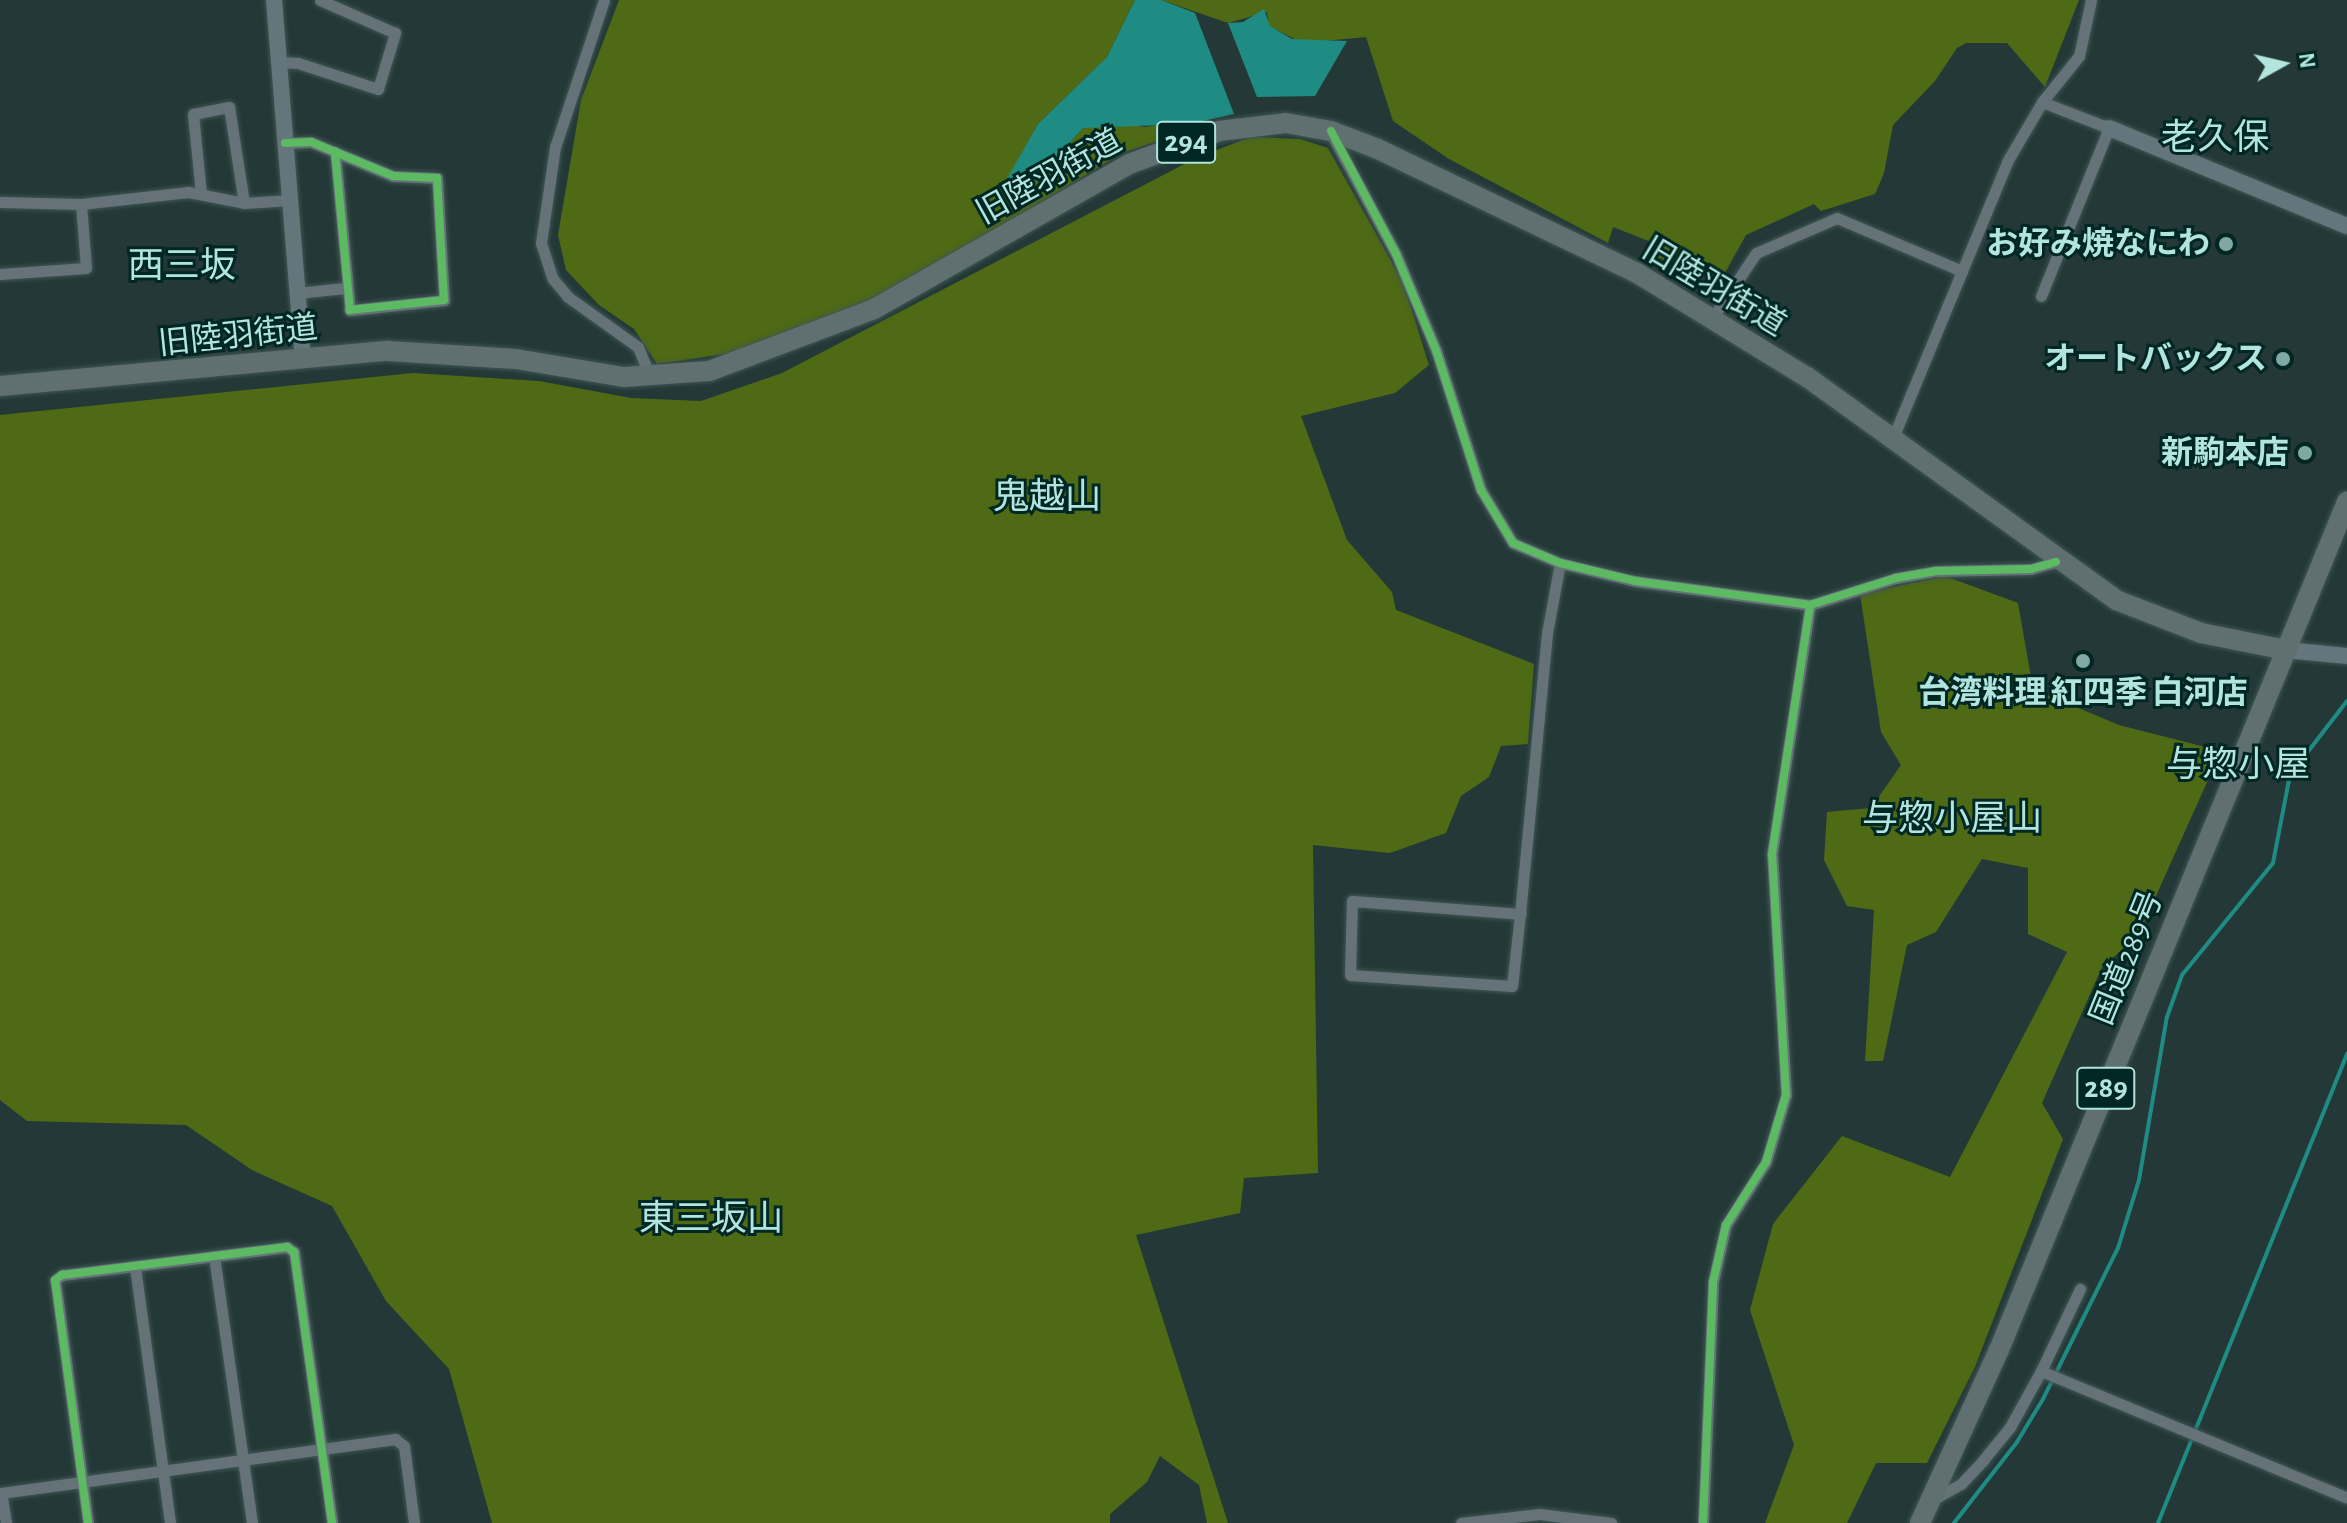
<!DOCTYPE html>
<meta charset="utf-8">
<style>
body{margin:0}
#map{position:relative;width:2347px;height:1523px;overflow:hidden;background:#243937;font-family:"Alegreya Sans","Noto Sans JP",sans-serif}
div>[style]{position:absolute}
.forest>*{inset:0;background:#4e6a14}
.water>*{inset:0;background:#1e8c83}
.stream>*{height:4px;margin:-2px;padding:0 2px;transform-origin:2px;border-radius:2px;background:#1e8c83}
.roads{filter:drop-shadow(0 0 2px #3f5653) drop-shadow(0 0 2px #3f5653)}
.street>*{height:11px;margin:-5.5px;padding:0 5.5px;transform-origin:5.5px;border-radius:5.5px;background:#657379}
.secondary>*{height:16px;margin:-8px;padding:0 8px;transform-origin:8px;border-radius:8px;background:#65757c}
.highway>*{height:20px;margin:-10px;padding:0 10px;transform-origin:10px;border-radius:10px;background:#606f70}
.cycleway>*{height:8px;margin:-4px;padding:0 4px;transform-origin:4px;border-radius:4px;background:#5cba63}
.dots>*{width:22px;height:22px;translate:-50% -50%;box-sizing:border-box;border:4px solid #002724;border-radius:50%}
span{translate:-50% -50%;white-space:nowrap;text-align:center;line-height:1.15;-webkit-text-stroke:6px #002724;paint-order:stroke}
.shield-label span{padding:2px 6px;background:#002724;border:2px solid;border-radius:6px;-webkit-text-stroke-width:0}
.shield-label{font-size:30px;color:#b1e5de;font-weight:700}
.street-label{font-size:32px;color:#b1e5de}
.poi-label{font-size:32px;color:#b1e5de;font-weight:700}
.right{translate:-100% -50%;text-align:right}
.quarter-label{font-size:36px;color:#b1e5de}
.north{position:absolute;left:2243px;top:24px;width:80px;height:80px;-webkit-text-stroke:6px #002724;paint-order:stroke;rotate:82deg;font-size:22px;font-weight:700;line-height:32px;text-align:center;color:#b1e5de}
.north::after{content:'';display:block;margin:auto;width:28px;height:36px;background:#b1e5de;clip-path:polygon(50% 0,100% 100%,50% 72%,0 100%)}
</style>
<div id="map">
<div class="forest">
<i style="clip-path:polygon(619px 0,1135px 0,1107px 57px,1038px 124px,1006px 182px,1047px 168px,1083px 128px,1115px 123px,1146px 127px,1176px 121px,1190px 124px,1190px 130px,1122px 153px,902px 287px,738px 352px,657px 364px,634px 329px,599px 305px,566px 270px,558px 235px,581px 100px)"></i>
<i style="clip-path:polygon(1161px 0,2079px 0,2045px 87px,2007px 43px,1966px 43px,1957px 48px,1935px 81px,1893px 125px,1884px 173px,1875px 194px,1821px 211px,1814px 204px,1746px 235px,1721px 280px,1650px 255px,1651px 242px,1613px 227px,1608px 243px,1449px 159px,1393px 121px,1366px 37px,1302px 43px,1269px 26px,1267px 12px,1228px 23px)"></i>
<i style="clip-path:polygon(1251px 137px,1300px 139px,1328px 148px,1403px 282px,1429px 365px,1395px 393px,1301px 416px,1347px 540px,1392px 592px,1396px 610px,1534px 664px,1528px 744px,1501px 746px,1489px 777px,1461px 796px,1446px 833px,1390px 853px,1313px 845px,1318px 1173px,1244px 1178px,1240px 1213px,1136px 1235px,1228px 1523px,1207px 1523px,1199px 1485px,1160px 1456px,1147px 1482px,1110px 1514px,1110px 1523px,492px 1523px,449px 1369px,386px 1301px,332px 1206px,252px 1170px,186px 1125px,27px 1121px,0 1100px,0 415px,413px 373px,539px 381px,631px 398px,701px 401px,782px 373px,1198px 157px)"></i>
<i style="clip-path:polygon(1945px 576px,2018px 603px,2033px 689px,2119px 725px,2221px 751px,2138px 936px,2102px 967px,2042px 1103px,2063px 1139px,1975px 1367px,1927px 1463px,1876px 1463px,1847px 1523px,1765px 1523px,1794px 1445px,1750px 1310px,1773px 1224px,1842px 1136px,1950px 1177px,2067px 952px,2028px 934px,2028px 868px,1982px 859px,1936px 932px,1907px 945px,1883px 1061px,1865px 1061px,1874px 910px,1847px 906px,1824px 860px,1827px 812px,1871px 808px,1901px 765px,1881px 732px,1860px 594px)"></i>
</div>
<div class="water">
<i style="clip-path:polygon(1135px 0,1161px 0,1195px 13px,1234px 114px,1190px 124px,1083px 128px,1047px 168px,1005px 182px,1038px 124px,1107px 57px)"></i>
<i style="clip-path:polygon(1264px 9px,1270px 26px,1292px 39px,1347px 41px,1315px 96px,1257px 97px,1228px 23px,1243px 22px)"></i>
</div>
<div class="stream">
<i style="left:1954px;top:1523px;width:103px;rotate:-52.1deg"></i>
<i style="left:2017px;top:1442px;width:50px;rotate:-58.8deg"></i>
<i style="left:2043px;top:1399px;width:169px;rotate:-63.6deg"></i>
<i style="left:2118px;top:1248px;width:71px;rotate:-72.8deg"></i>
<i style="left:2139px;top:1180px;width:165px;rotate:-80.3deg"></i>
<i style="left:2167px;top:1017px;width:45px;rotate:-70.3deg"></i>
<i style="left:2182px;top:975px;width:144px;rotate:-50.9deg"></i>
<i style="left:2273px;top:863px;width:90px;rotate:-79.1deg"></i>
<i style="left:2290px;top:775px;width:93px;rotate:-52.4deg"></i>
<i style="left:2158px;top:1523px;width:506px;rotate:-68.05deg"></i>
</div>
<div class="roads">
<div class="street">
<i style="left:604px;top:0;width:155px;rotate:108.4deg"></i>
<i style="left:555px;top:147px;width:97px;rotate:98.3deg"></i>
<i style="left:541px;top:243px;width:38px;rotate:72deg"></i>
<i style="left:553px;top:279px;width:23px;rotate:50deg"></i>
<i style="left:568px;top:297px;width:86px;rotate:35.5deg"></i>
<i style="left:638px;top:347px;width:32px;rotate:68deg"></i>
<i style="left:278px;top:62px;width:20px;rotate:3deg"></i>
<i style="left:298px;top:63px;width:84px;rotate:18deg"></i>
<i style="left:378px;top:89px;width:59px;rotate:-73.1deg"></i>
<i style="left:395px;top:33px;width:82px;rotate:-156.3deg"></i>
<i style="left:1331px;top:133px;width:137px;rotate:61.8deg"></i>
<i style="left:1396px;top:254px;width:104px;rotate:67.4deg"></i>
<i style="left:1436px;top:350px;width:147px;rotate:72.2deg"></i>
<i style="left:1481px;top:490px;width:62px;rotate:58.9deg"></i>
<i style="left:1513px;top:543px;width:51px;rotate:23.1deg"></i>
<i style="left:1560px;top:563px;width:77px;rotate:13.5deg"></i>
<i style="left:1635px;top:581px;width:177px;rotate:7.8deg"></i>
<i style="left:1810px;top:605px;width:90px;rotate:-17.4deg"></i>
<i style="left:1896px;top:578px;width:41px;rotate:-9.9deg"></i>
<i style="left:1936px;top:571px;width:95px;rotate:-1.2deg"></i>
<i style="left:2031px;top:569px;width:26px;rotate:-16deg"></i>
<i style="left:285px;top:143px;width:26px;rotate:-2deg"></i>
<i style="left:311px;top:142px;width:89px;rotate:22.5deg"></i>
<i style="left:393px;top:176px;width:44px;rotate:2.6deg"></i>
<i style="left:437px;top:178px;width:122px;rotate:86.7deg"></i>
<i style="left:444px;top:300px;width:95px;rotate:173.9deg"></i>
<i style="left:350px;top:310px;width:159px;rotate:-95.4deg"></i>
<i style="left:201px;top:194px;width:80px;rotate:-95.7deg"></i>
<i style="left:193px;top:114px;width:37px;rotate:-11deg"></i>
<i style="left:229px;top:107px;width:97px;rotate:81.1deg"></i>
<i style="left:0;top:202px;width:81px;rotate:1.4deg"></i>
<i style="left:81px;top:204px;width:64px;rotate:85.5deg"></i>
<i style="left:86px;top:268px;width:86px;rotate:176deg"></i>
<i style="left:81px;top:204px;width:108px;rotate:-6.4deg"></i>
<i style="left:188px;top:192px;width:57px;rotate:11.1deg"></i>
<i style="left:244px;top:203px;width:46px;rotate:-3.7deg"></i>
<i style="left:297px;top:293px;width:48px;rotate:-5.9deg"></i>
<i style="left:2041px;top:296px;width:181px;rotate:-68deg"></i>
<i style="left:2109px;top:128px;width:72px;rotate:-158.8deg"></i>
<i style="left:1713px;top:317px;width:77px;rotate:-56.1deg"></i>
<i style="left:1756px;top:253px;width:88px;rotate:-23.4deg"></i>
<i style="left:1837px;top:218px;width:136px;rotate:23deg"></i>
<i style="left:1892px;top:440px;width:303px;rotate:-67.5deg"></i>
<i style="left:2008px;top:160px;width:67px;rotate:-59.6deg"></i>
<i style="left:2042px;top:102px;width:59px;rotate:-51.2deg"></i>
<i style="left:2079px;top:56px;width:57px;rotate:-77.9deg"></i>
<i style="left:1352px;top:901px;width:169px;rotate:4.4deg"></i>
<i style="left:1520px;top:914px;width:72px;rotate:96.3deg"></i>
<i style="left:1512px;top:986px;width:162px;rotate:-176.1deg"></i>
<i style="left:1350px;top:975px;width:74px;rotate:-88.5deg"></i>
<i style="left:1520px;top:914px;width:282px;rotate:-84.5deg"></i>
<i style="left:1547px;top:633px;width:71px;rotate:-79.5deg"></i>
<i style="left:214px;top:1256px;width:270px;rotate:81.9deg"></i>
<i style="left:135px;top:1267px;width:258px;rotate:82.2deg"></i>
<i style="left:2041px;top:1371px;width:91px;rotate:-64.6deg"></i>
<i style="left:1932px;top:1500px;width:33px;rotate:-29deg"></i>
<i style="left:1961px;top:1484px;width:34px;rotate:-47deg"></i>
<i style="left:1984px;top:1459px;width:41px;rotate:-50.9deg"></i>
<i style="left:2010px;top:1427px;width:64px;rotate:-61deg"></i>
<i style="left:2041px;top:1371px;width:331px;rotate:22.5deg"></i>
<i style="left:6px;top:1523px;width:30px;rotate:-99deg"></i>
<i style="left:1px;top:1493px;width:398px;rotate:-7.8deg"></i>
<i style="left:395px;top:1439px;width:11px;rotate:38deg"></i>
<i style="left:404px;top:1446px;width:78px;rotate:82.6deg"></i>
<i style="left:88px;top:1523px;width:245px;rotate:-97.7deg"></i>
<i style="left:55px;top:1280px;width:9px;rotate:-36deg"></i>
<i style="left:62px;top:1275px;width:227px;rotate:-7.1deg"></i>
<i style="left:287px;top:1247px;width:9px;rotate:36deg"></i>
<i style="left:294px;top:1252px;width:274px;rotate:82deg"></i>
<i style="left:1461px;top:1523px;width:79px;rotate:-6.6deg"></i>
<i style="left:1539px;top:1514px;width:73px;rotate:7.1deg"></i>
<i style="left:1703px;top:1523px;width:241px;rotate:-87.6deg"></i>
<i style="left:1713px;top:1282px;width:58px;rotate:-77.2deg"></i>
<i style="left:1726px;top:1225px;width:75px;rotate:-57.6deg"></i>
<i style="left:1766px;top:1162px;width:70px;rotate:-73.4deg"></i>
<i style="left:1786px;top:1095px;width:241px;rotate:-93.3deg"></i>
<i style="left:1772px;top:854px;width:252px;rotate:-81.3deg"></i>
</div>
<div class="secondary">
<i style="left:274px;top:0;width:360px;rotate:85.4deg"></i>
<i style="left:2109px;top:128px;width:257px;rotate:22.4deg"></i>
<i style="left:2286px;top:650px;width:61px;rotate:5.6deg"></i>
</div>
<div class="highway">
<i style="left:0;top:386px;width:390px;rotate:-5.2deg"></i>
<i style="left:388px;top:351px;width:128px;rotate:3.6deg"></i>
<i style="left:516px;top:359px;width:109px;rotate:9.5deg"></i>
<i style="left:624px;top:377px;width:85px;rotate:-4deg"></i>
<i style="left:709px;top:371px;width:176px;rotate:-20.6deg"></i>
<i style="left:874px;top:309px;width:293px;rotate:-29.6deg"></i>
<i style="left:1129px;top:164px;width:96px;rotate:-20.1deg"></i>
<i style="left:1219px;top:131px;width:67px;rotate:-6.8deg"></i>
<i style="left:1286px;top:123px;width:46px;rotate:10.1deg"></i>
<i style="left:1331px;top:131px;width:50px;rotate:21deg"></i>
<i style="left:1378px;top:149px;width:287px;rotate:25.6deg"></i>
<i style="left:1637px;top:273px;width:199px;rotate:31.5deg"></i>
<i style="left:1807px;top:377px;width:381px;rotate:35.8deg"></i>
<i style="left:2116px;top:600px;width:91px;rotate:21.2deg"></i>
<i style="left:2201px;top:633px;width:87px;rotate:11.3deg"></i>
<i style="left:1920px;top:1523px;width:190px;rotate:-65.5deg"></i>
<i style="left:1999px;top:1350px;width:917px;rotate:-67.69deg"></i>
</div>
</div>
<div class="cycleway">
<i style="left:1331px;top:131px;width:139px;rotate:62.1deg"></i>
<i style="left:1396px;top:254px;width:104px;rotate:67.4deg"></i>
<i style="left:1436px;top:350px;width:147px;rotate:72.2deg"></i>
<i style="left:1481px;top:490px;width:62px;rotate:58.9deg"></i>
<i style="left:1513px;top:543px;width:51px;rotate:23.1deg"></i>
<i style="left:1560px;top:563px;width:77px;rotate:13.5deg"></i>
<i style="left:1635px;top:581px;width:177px;rotate:7.8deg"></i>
<i style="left:1810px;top:605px;width:90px;rotate:-17.4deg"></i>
<i style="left:1896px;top:578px;width:41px;rotate:-9.9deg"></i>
<i style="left:1936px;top:571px;width:95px;rotate:-1.2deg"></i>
<i style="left:2031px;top:569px;width:26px;rotate:-16deg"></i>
<i style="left:285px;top:143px;width:26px;rotate:-2deg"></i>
<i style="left:311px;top:142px;width:89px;rotate:22.5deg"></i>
<i style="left:393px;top:176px;width:44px;rotate:2.6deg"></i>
<i style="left:437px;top:178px;width:122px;rotate:86.7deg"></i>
<i style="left:444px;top:300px;width:95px;rotate:173.9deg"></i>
<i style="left:350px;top:310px;width:159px;rotate:-95.4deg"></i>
<i style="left:88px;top:1523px;width:245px;rotate:-97.7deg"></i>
<i style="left:55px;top:1280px;width:9px;rotate:-36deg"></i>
<i style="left:62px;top:1275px;width:227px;rotate:-7.1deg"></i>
<i style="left:287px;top:1247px;width:9px;rotate:36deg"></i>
<i style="left:294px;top:1252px;width:274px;rotate:82deg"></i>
<i style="left:1703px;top:1523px;width:241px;rotate:-87.6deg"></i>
<i style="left:1713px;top:1282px;width:58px;rotate:-77.2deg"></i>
<i style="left:1726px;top:1225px;width:75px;rotate:-57.6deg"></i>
<i style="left:1766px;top:1162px;width:70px;rotate:-73.4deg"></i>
<i style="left:1786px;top:1095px;width:241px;rotate:-93.3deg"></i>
<i style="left:1772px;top:854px;width:252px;rotate:-81.3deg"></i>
</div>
<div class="dots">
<i style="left:2226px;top:244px;background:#80a9a4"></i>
<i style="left:2283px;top:359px;background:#80a9a4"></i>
<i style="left:2305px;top:453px;background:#80a9a4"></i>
<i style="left:2083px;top:661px;background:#80a9a4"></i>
</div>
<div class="shield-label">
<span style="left:1186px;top:142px">294</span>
<span style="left:2106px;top:1088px">289</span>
</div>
<div class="street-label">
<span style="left:1049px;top:177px;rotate:-29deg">旧陸羽街道</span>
<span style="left:1714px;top:287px;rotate:31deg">旧陸羽街道</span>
<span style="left:238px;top:336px;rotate:-6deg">旧陸羽街道</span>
<span style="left:2127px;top:958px;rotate:-68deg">国道289号</span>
</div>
<div class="poi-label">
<span class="right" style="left:2210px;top:244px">お好み焼なにわ</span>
<span class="right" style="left:2267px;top:359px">オートバックス</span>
<span class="right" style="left:2289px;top:453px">新駒本店</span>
<span style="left:2083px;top:693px">台湾料理 紅四季 白河店</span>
</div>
<div class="quarter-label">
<span style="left:2215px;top:139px">老久保</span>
<span style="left:182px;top:267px">西三坂</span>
<span style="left:1047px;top:498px">鬼越山</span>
<span style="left:2238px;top:766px">与惣小屋</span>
<span style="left:1952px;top:820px">与惣小屋山</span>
<span style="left:711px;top:1220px">東三坂山</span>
</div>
<div class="north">N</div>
</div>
